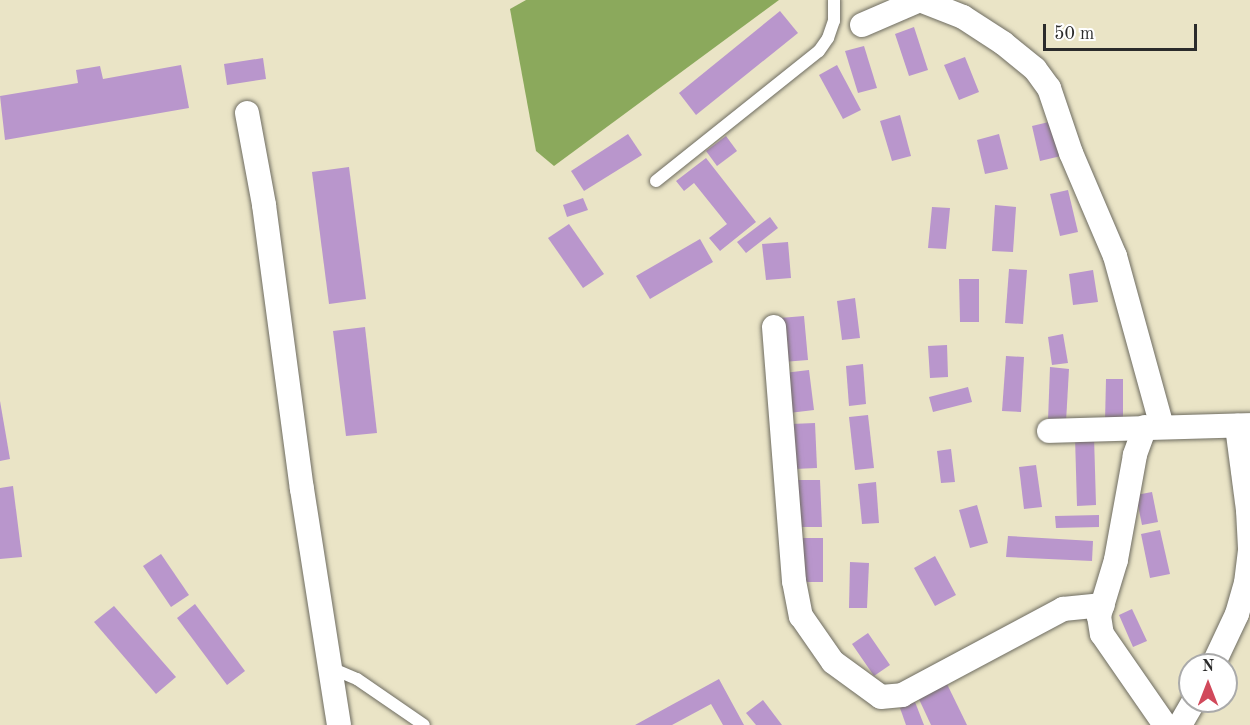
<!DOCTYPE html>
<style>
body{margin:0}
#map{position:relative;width:1250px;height:725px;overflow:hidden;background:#eae4c6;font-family:"Old Standard TT",serif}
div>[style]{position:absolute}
.forest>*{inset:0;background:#8ba95c}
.building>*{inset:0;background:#b996cc}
.roads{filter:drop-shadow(0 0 2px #6e6c61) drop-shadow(0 0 2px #6e6c61)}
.service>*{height:12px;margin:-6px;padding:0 6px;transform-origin:6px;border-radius:6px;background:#fff}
.minor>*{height:24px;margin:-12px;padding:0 12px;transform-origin:12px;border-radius:12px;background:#fff}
span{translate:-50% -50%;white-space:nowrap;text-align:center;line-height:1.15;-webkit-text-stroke:6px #fff;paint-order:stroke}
.north{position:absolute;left:1178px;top:653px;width:60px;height:60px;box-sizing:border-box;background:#fff;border:2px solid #aaa;border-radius:50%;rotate:0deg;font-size:16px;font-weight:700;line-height:24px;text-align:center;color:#2b2b2b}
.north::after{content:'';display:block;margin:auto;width:21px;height:27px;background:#d1495b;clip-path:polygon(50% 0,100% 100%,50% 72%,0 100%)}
.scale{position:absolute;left:1043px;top:24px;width:154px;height:27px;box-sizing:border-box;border:3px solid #2b2b2b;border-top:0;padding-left:8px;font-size:18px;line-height:21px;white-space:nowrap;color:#2b2b2b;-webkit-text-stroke:4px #fff;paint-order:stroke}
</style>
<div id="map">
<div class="forest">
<i style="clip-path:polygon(526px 0,779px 0,554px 166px,536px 151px,510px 9px)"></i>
</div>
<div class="building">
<i style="clip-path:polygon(780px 11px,798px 33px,696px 115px,679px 93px)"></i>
<i style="clip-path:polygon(914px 27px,928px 70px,909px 76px,895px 34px)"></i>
<i style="clip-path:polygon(864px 46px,877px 88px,858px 93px,845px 51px)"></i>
<i style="clip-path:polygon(965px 57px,979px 92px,959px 100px,944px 65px)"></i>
<i style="clip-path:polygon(263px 58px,266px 79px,227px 85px,224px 64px)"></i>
<i style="clip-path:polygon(181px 65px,189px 108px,5px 140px,0 96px,78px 83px,76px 70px,100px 66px,103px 79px)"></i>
<i style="clip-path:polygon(837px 65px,861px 110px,843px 119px,819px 75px)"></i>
<i style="clip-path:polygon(900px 115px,911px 156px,892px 161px,880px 121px)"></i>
<i style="clip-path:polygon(1053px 121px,1061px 156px,1040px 161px,1032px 126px)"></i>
<i style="clip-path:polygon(628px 134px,642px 155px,584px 191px,571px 171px)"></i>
<i style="clip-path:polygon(999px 134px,1008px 169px,985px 174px,977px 140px)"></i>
<i style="clip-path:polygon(726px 136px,737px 151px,717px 166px,706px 151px)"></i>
<i style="clip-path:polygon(706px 158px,756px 222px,720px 251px,709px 238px,727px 224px,694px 183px,684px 191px,676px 181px)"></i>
<i style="clip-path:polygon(349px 167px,366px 299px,329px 304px,312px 172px)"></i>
<i style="clip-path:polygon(1068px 190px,1078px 232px,1060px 236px,1050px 194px)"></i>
<i style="clip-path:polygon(583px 198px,588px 210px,567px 217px,563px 205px)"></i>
<i style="clip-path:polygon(995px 205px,1016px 207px,1013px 252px,992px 251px)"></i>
<i style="clip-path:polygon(932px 207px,950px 208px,946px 249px,928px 248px)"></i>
<i style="clip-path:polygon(770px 217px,778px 228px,746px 253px,737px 242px)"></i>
<i style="clip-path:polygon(569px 224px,604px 274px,583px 288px,548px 238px)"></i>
<i style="clip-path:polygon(700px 239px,713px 262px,650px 299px,636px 276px)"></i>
<i style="clip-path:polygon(788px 242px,791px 278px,766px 280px,762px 244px)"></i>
<i style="clip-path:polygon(1009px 269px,1027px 270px,1023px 324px,1005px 323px)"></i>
<i style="clip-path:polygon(1093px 270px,1098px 302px,1073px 305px,1069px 274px)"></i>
<i style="clip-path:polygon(959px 279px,979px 279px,979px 322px,960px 322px)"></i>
<i style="clip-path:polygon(855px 298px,860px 338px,842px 340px,837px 301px)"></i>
<i style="clip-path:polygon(804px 316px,808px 360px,783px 362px,780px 318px)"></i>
<i style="clip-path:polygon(365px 327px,377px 433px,346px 436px,333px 331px)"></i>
<i style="clip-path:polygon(1063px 334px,1068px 363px,1052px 365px,1048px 337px)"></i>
<i style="clip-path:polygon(947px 345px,948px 377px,930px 378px,928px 346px)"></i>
<i style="clip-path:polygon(1006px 356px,1024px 357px,1021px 412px,1002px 411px)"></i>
<i style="clip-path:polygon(863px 364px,866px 404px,849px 406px,846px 366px)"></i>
<i style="clip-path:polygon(1050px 367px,1069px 369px,1066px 422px,1048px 421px)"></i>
<i style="clip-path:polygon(809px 370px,814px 410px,789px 413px,784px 373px)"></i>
<i style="clip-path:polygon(1106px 379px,1123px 379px,1123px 422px,1105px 422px)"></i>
<i style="clip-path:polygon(968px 387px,972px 402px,933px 412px,929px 397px)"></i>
<i style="clip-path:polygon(0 401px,10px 459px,0 461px)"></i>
<i style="clip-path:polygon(868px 415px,874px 468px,855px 470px,849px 417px)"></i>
<i style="clip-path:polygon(815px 423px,817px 468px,794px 469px,791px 424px)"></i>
<i style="clip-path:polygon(1094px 436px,1096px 505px,1077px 506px,1075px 437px)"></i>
<i style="clip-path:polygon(951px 449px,955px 482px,941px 483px,937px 451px)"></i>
<i style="clip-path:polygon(1036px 465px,1042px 507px,1024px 509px,1019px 467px)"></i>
<i style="clip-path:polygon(796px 480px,820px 480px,822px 527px,797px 527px)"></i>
<i style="clip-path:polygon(876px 482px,879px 523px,862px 524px,858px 484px)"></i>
<i style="clip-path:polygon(13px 486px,22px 557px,0 559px,0 488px)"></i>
<i style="clip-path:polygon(1152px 492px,1158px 522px,1142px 525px,1136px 495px)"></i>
<i style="clip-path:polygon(977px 505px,988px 543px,970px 548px,959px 510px)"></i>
<i style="clip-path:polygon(1099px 515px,1099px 527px,1056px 528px,1055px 516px)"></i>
<i style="clip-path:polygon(1160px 530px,1170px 574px,1150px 578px,1141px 534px)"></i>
<i style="clip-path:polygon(1008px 536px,1093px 541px,1092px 561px,1006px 557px)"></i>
<i style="clip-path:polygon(799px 538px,823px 538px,823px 582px,799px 582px)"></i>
<i style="clip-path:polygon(161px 554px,189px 595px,171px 607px,143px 566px)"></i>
<i style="clip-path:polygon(935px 556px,956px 595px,935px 606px,914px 568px)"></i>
<i style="clip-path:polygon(850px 562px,869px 563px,867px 608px,849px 608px)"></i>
<i style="clip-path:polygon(195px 604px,245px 671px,227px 685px,177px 618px)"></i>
<i style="clip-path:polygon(114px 606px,176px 677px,156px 694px,94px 622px)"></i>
<i style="clip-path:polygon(1132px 609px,1147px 641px,1133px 647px,1119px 615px)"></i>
<i style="clip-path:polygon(868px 633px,890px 665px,874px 676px,852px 644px)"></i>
<i style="clip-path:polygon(719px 679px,744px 725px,723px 725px,711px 704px,672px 725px,635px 725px)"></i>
<i style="clip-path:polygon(947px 684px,967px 725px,931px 725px,918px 697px)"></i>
<i style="clip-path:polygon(763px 700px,782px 725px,756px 725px,746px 713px)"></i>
<i style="clip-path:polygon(915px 702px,924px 725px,906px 725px,900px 708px)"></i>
</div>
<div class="roads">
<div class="service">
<i style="left:656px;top:181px;width:208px;rotate:-38.6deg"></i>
<i style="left:819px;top:51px;width:16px;rotate:-55deg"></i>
<i style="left:828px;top:38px;width:18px;rotate:-71deg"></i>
<i style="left:834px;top:21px;width:21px;rotate:-90deg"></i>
<i style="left:331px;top:668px;width:28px;rotate:23deg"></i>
<i style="left:357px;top:679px;width:81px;rotate:34.5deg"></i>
</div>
<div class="minor">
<i style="left:862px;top:25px;width:63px;rotate:-23.3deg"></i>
<i style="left:920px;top:0;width:46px;rotate:21.6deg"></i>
<i style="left:963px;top:17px;width:48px;rotate:33deg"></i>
<i style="left:1003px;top:43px;width:41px;rotate:39.1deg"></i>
<i style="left:1035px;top:69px;width:24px;rotate:54deg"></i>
<i style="left:1049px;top:88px;width:69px;rotate:71.3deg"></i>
<i style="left:1071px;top:153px;width:112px;rotate:66.9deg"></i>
<i style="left:1115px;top:256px;width:177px;rotate:74.6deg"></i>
<i style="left:247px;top:113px;width:94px;rotate:79.5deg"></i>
<i style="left:264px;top:205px;width:287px;rotate:82.4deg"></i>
<i style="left:302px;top:489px;width:239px;rotate:81.1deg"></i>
<i style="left:774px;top:327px;width:255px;rotate:85.5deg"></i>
<i style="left:794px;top:581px;width:36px;rotate:79deg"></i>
<i style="left:801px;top:616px;width:56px;rotate:55.2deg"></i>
<i style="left:833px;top:662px;width:59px;rotate:36.1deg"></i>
<i style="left:881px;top:697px;width:21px;rotate:-5deg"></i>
<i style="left:902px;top:695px;width:183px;rotate:-28.1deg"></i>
<i style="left:1063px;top:609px;width:40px;rotate:-5.7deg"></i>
<i style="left:1145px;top:427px;width:30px;rotate:110deg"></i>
<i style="left:1135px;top:455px;width:107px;rotate:100.3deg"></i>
<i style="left:1116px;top:560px;width:59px;rotate:106.9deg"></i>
<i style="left:1099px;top:616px;width:18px;rotate:81deg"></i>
<i style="left:1102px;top:634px;width:111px;rotate:55.3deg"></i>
<i style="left:1049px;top:431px;width:201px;rotate:-1.7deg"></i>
<i style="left:1213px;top:665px;width:56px;rotate:-64.8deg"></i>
<i style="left:1237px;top:614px;width:32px;rotate:-74deg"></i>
<i style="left:1246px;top:583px;width:35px;rotate:-83deg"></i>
<i style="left:1250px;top:548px;width:38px;rotate:-93deg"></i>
<i style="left:1248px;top:510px;width:85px;rotate:-97.5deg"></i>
<i style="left:1180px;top:725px;width:28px;rotate:-60deg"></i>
</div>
</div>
<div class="north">N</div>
<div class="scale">50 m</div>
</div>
